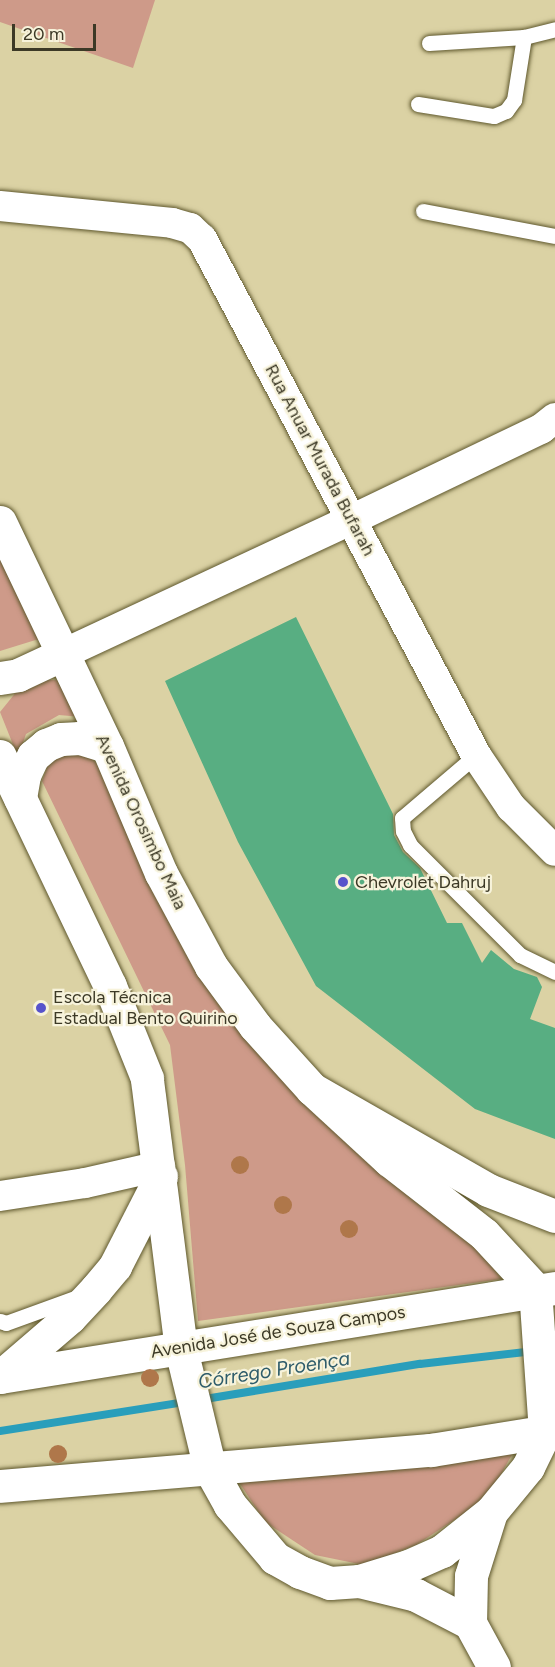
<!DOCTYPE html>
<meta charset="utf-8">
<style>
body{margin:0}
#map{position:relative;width:555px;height:1667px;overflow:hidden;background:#dbd2a4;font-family:Figtree,sans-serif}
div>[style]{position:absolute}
.green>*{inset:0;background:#ce9a89}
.stream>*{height:8px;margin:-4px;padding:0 4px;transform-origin:4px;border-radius:4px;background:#299ebb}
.building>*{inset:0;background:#58ae82}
.roads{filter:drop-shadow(0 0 2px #5f582d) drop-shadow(0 0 2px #5f582d)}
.service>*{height:15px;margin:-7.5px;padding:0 7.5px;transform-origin:7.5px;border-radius:7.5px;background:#fff}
.minor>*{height:30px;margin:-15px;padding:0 15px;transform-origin:15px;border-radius:15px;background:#fff}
.secondary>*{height:33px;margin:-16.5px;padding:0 16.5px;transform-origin:16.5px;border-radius:16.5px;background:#fff}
.primary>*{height:33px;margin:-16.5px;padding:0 16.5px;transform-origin:16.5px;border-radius:16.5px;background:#fff}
.trunk>*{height:33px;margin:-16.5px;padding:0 16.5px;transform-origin:16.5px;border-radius:16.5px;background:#fff}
.trees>*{width:18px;height:18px;margin:-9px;border-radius:50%;background:#af774a}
.dots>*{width:16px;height:16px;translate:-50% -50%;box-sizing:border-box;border:3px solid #f7f3db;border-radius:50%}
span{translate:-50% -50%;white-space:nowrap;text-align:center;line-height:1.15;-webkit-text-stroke:4.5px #f7f3db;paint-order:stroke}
.street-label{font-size:18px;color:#3c3926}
.poi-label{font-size:18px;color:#3c3926}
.left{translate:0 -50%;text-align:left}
.water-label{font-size:20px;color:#2e5c6a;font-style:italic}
.scale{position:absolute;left:12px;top:24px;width:84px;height:27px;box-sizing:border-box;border:3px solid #3c3926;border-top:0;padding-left:8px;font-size:18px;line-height:21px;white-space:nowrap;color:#3c3926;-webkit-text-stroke:4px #f7f3db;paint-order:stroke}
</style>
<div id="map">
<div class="green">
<i style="clip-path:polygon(0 0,155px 0,133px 68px,0 22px)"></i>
<i style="clip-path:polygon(0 550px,42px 638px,0 651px)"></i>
<i style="clip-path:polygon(45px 680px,63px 680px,82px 717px,59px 715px,26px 734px,18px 757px,0 712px,17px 691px)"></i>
<i style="clip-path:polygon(84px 752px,102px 768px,184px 943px,396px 1181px,480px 1252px,502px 1279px,198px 1321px,185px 1165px,170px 1045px,42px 781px,50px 759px)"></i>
<i style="clip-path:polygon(515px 1449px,488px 1498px,416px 1545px,364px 1565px,315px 1555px,265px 1522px,237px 1479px)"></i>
</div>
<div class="stream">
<i style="left:199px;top:1400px;width:224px;rotate:-9.3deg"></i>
<i style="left:420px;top:1364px;width:115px;rotate:-6.5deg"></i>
<i style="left:0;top:1431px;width:188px;rotate:-8.9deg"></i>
</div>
<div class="building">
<i style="clip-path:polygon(296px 617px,393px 814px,394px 835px,403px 852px,420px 868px,447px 923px,462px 923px,482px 963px,491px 950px,514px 969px,537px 977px,542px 987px,530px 1019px,555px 1028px,555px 1139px,475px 1109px,316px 986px,238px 842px,165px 681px)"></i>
</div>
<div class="roads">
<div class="service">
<i style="left:429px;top:43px;width:95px;rotate:-3.6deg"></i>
<i style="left:524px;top:37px;width:32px;rotate:-14deg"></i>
<i style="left:418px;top:104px;width:77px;rotate:9deg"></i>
<i style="left:494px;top:116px;width:13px;rotate:-23deg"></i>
<i style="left:506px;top:111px;width:14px;rotate:-54deg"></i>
<i style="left:514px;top:100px;width:64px;rotate:-81deg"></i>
<i style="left:423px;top:211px;width:134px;rotate:10.7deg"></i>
<i style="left:476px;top:755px;width:97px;rotate:139.6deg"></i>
<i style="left:402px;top:818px;width:13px;rotate:86deg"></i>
<i style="left:403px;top:831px;width:16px;rotate:63deg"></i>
<i style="left:410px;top:845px;width:156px;rotate:45deg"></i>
<i style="left:520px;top:955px;width:39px;rotate:26deg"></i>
<i style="left:0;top:1321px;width:6px;rotate:18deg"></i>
<i style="left:6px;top:1323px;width:79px;rotate:-20deg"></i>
</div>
<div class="minor">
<i style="left:0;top:206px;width:173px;rotate:5.6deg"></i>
<i style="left:172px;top:223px;width:19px;rotate:16deg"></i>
<i style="left:190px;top:228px;width:16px;rotate:43deg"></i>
<i style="left:202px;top:239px;width:584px;rotate:62.03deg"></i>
<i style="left:476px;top:755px;width:63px;rotate:56.1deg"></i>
<i style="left:511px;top:807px;width:62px;rotate:45deg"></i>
<i style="left:63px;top:654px;width:318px;rotate:-25deg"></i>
<i style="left:351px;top:520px;width:211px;rotate:-25.6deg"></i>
<i style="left:541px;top:429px;width:18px;rotate:-38deg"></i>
<i style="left:0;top:1196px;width:86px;rotate:-8.7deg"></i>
<i style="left:85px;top:1183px;width:77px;rotate:-12.8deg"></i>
</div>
<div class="secondary">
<i style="left:491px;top:1512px;width:67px;rotate:107.4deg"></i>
<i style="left:471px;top:1576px;width:47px;rotate:91.2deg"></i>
<i style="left:470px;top:1623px;width:50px;rotate:61.4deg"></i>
<i style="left:359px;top:1581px;width:59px;rotate:13.8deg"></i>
<i style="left:416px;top:1595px;width:61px;rotate:27.4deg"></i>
</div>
<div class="primary">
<i style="left:0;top:522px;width:248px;rotate:64.5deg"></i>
<i style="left:107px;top:746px;width:138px;rotate:67deg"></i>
<i style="left:161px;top:873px;width:106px;rotate:61.7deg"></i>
<i style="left:211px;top:966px;width:74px;rotate:53.7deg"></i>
<i style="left:255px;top:1026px;width:85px;rotate:47.9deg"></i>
<i style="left:312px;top:1089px;width:105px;rotate:42.7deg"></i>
<i style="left:389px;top:1160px;width:120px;rotate:37.9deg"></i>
<i style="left:484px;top:1234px;width:75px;rotate:47.2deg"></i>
<i style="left:535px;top:1289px;width:143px;rotate:86deg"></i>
<i style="left:545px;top:1432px;width:39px;rotate:116deg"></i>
<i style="left:528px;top:1467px;width:58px;rotate:129.4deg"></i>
<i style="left:491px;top:1512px;width:63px;rotate:141.5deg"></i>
<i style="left:442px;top:1551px;width:37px;rotate:156deg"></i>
<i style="left:408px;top:1566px;width:51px;rotate:163deg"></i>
<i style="left:359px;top:1581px;width:29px;rotate:176deg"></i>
<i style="left:330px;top:1583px;width:32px;rotate:-160deg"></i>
<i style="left:300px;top:1572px;width:29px;rotate:-151deg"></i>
<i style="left:275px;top:1558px;width:70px;rotate:-130.3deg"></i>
<i style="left:230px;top:1505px;width:41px;rotate:-119.1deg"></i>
<i style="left:210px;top:1469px;width:123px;rotate:-103.6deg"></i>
<i style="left:181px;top:1349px;width:273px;rotate:-97.2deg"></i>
<i style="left:147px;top:1078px;width:99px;rotate:-111.9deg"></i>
<i style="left:110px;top:986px;width:255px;rotate:-115.6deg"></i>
<i style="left:0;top:678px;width:18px;rotate:-9deg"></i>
<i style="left:18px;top:675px;width:50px;rotate:-25deg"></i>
<i style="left:20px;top:798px;width:23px;rotate:-80deg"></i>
<i style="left:24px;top:775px;width:21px;rotate:-65deg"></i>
<i style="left:33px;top:756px;width:17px;rotate:-40deg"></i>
<i style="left:46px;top:745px;width:16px;rotate:-22deg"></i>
<i style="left:61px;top:739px;width:19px;rotate:-3deg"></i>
<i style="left:80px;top:738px;width:28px;rotate:17deg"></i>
</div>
<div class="trunk">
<i style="left:312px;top:1089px;width:203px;rotate:29.8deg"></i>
<i style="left:488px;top:1190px;width:72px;rotate:21.2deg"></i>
<i style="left:0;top:1377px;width:562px;rotate:-9.11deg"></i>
<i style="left:0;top:1377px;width:92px;rotate:-40.6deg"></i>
<i style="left:70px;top:1317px;width:38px;rotate:-47deg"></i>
<i style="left:96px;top:1289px;width:30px;rotate:-50deg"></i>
<i style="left:115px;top:1266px;width:101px;rotate:-62.9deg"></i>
<i style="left:0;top:1486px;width:433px;rotate:-4.8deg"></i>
<i style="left:431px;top:1450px;width:126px;rotate:-9.2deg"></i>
</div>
</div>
<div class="trees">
<i style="left:240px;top:1165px"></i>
<i style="left:283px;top:1205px"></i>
<i style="left:349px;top:1229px"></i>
<i style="left:150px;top:1378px"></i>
<i style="left:58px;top:1454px"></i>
</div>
<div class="dots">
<i style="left:343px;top:882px;background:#5753cb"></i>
<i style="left:41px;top:1008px;background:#5753cb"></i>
</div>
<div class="street-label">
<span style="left:320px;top:460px;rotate:62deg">Rua Anuar Murada Bufarah</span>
<span style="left:141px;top:822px;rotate:65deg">Avenida Orosimbo Maia</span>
<span style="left:278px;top:1332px;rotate:-9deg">Avenida José de Souza Campos</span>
</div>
<div class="poi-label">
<span class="left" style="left:355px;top:882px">Chevrolet Dahruj</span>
<span class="left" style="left:53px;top:1008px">Escola Técnica<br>Estadual Bento Quirino</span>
</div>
<div class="water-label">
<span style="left:274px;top:1370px;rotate:-9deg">Córrego Proença</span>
</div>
<div class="scale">20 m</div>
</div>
